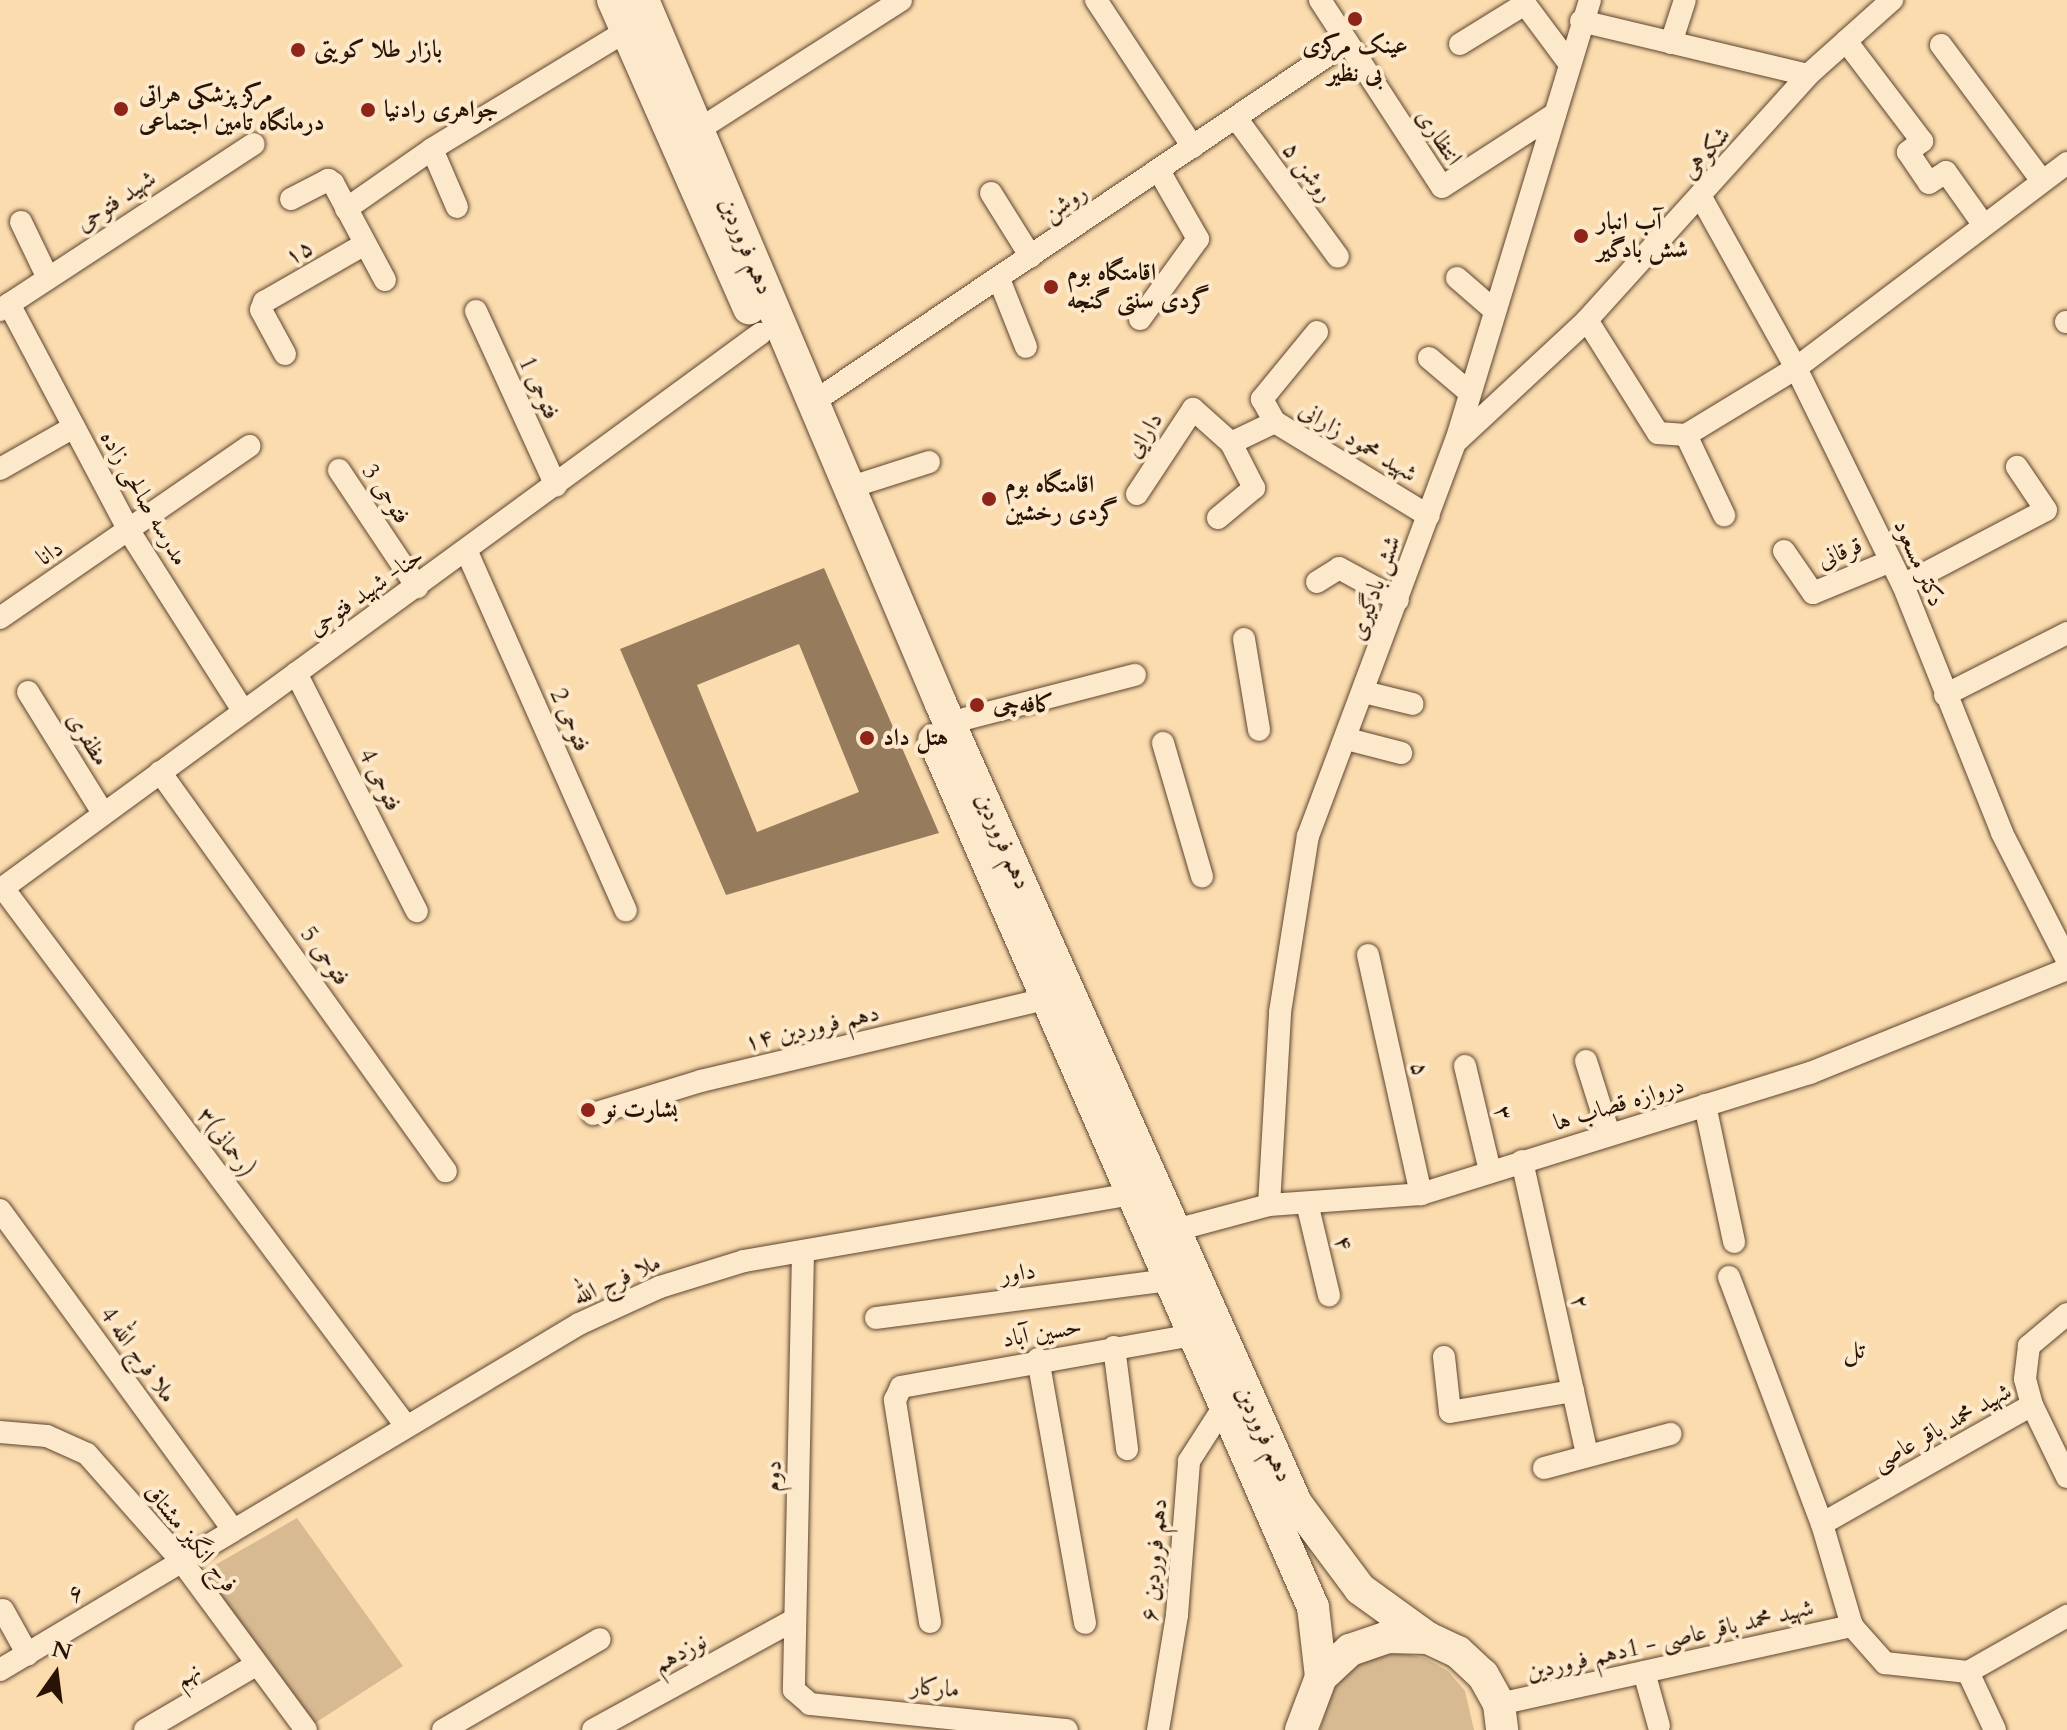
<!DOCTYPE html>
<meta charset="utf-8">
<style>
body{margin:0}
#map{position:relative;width:2067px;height:1730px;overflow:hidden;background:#fbdcaf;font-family:Cardo,Amiri,serif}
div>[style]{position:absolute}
.green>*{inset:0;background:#d7ba92}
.building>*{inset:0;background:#967c5d}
.roads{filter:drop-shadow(0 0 2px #5e452f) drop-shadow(0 0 2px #5e452f)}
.street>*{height:22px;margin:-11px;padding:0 11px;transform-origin:11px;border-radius:11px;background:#fce8cb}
.secondary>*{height:32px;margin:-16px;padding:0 16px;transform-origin:16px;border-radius:16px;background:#fce8cb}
.dots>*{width:22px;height:22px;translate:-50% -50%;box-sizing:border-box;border:4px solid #fce8cb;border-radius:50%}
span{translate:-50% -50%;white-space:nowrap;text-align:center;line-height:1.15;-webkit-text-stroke:8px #fce8cb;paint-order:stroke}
.poi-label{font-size:24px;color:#291304;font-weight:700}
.left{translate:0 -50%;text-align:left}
.street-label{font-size:24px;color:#291304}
.neighbourhood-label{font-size:26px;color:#291304}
.north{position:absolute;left:16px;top:1634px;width:80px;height:80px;-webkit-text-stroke:6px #fce8cb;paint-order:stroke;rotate:14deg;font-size:22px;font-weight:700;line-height:32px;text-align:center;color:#291304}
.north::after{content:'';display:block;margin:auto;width:28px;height:36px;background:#291304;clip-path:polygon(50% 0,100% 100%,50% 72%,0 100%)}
</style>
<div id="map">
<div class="green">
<i style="clip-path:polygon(297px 1518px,403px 1666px,312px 1725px,201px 1573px)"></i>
<i style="clip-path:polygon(1399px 1653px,1425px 1658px,1448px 1671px,1465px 1691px,1474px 1730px,1320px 1730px,1334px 1686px,1351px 1668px,1373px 1656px)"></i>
</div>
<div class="building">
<i style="clip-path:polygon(evenodd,824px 568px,939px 833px,726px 895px,620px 649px,824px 568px,799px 644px,859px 792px,757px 832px,697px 685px,799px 644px)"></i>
</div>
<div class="roads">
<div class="street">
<i style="left:1096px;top:0;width:176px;rotate:56.6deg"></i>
<i style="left:1320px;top:0;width:223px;rotate:56.9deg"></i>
<i style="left:1442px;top:187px;width:135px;rotate:-32.9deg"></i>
<i style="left:1581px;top:21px;width:233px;rotate:13.4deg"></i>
<i style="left:1846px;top:41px;width:126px;rotate:52.8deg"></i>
<i style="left:1922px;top:141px;width:18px;rotate:142deg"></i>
<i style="left:1908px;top:152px;width:37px;rotate:56deg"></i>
<i style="left:1929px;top:183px;width:20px;rotate:-33deg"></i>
<i style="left:1946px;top:172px;width:64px;rotate:54.6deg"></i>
<i style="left:1671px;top:43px;width:45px;rotate:-72deg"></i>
<i style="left:1460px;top:44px;width:76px;rotate:-31.6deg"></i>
<i style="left:1525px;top:4px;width:74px;rotate:53.3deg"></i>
<i style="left:1941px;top:45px;width:169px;rotate:53.4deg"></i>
<i style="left:1236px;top:118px;width:172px;rotate:53.7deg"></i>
<i style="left:698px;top:130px;width:241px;rotate:-32.6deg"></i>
<i style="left:432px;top:149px;width:63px;rotate:66.7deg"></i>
<i style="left:991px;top:193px;width:75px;rotate:58deg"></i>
<i style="left:291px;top:199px;width:42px;rotate:-27.2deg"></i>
<i style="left:328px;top:180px;width:6px;rotate:31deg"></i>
<i style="left:333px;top:183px;width:110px;rotate:61.8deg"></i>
<i style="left:1702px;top:199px;width:193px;rotate:60.9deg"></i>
<i style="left:1796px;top:368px;width:242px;rotate:63.8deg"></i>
<i style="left:1903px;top:585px;width:267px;rotate:68.2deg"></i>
<i style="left:2002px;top:833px;width:143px;rotate:62.9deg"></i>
<i style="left:346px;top:209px;width:105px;rotate:-34.9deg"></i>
<i style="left:432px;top:149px;width:227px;rotate:-31.3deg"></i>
<i style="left:21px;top:222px;width:62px;rotate:64.3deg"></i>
<i style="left:1457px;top:278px;width:49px;rotate:40.9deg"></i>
<i style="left:999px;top:279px;width:73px;rotate:68.3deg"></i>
<i style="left:9px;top:304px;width:257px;rotate:62.1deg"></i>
<i style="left:129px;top:531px;width:214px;rotate:57.6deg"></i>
<i style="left:0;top:310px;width:303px;rotate:-33.2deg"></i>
<i style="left:476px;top:311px;width:192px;rotate:65.4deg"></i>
<i style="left:1140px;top:319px;width:99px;rotate:-54.1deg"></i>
<i style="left:1198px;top:239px;width:78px;rotate:-119.8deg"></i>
<i style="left:1587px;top:320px;width:133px;rotate:57.9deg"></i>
<i style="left:1658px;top:433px;width:28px;rotate:4deg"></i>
<i style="left:1686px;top:435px;width:129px;rotate:-31.3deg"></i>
<i style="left:1796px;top:368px;width:340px;rotate:-37.1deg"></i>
<i style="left:2066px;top:322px;width:1px"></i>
<i style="left:1317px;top:332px;width:87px;rotate:129.4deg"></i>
<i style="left:1262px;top:399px;width:26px;rotate:61deg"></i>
<i style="left:1275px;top:422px;width:180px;rotate:31.4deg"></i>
<i style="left:285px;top:354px;width:50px;rotate:-118.6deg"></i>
<i style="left:261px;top:310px;width:9px;rotate:-69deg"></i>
<i style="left:264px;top:302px;width:114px;rotate:-29.9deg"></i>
<i style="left:1429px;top:358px;width:52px;rotate:40.4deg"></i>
<i style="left:812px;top:403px;width:644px;rotate:-33.99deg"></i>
<i style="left:1686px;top:435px;width:89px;rotate:64.6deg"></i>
<i style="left:1458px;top:440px;width:176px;rotate:-42.9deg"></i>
<i style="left:1587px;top:320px;width:330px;rotate:-47.9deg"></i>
<i style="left:1808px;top:75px;width:113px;rotate:-41.8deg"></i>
<i style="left:0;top:469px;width:85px;rotate:-29.6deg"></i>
<i style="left:339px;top:470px;width:141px;rotate:56.3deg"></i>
<i style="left:848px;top:488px;width:85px;rotate:-17.8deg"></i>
<i style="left:1137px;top:494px;width:102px;rotate:-56.6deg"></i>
<i style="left:1193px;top:409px;width:51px;rotate:41.8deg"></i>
<i style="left:1231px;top:443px;width:49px;rotate:-25.5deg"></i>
<i style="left:1218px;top:518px;width:47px;rotate:-39.8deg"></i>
<i style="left:1254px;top:488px;width:51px;rotate:-117.1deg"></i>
<i style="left:1784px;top:551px;width:51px;rotate:55.4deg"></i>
<i style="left:1813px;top:593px;width:84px;rotate:-22.3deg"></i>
<i style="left:467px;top:552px;width:392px;rotate:66.1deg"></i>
<i style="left:1317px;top:582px;width:26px;rotate:-32deg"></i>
<i style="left:1339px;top:568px;width:67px;rotate:28.5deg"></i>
<i style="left:1903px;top:585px;width:161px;rotate:-27.7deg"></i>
<i style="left:2046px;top:510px;width:52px;rotate:-124deg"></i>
<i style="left:0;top:618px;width:303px;rotate:-34.6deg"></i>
<i style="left:1244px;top:639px;width:92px;rotate:80.6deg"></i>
<i style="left:296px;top:673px;width:267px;rotate:63.1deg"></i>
<i style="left:28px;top:692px;width:142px;rotate:58.2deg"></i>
<i style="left:1364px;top:692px;width:50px;rotate:13.8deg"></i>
<i style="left:1945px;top:695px;width:137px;rotate:-26.9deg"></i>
<i style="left:949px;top:723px;width:192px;rotate:-14.5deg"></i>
<i style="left:1347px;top:739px;width:56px;rotate:14.5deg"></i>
<i style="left:1163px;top:743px;width:139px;rotate:73.7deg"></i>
<i style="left:160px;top:772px;width:491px;rotate:54.4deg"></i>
<i style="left:3px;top:888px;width:672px;rotate:53.16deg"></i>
<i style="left:0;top:890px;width:942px;rotate:-36.19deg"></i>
<i style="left:1368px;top:955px;width:245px;rotate:77.5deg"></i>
<i style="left:1586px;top:1061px;width:77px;rotate:72.5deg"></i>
<i style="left:1465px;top:1066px;width:108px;rotate:76.6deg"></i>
<i style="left:1705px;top:1105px;width:140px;rotate:78deg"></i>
<i style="left:593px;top:1114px;width:113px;rotate:-17deg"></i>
<i style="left:701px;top:1081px;width:354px;rotate:-13.4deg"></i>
<i style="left:1522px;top:1161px;width:301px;rotate:77.5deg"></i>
<i style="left:1307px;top:1203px;width:95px;rotate:76.6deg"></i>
<i style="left:1269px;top:1205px;width:193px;rotate:-86.7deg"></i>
<i style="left:1280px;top:1012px;width:178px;rotate:-81deg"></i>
<i style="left:1308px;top:836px;width:422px;rotate:-69.5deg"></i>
<i style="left:1456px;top:441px;width:461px;rotate:-73.1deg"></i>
<i style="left:0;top:1210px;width:396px;rotate:53.9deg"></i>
<i style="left:1172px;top:1231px;width:100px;rotate:-15deg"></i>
<i style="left:1269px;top:1205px;width:152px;rotate:-4.1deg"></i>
<i style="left:1421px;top:1194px;width:407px;rotate:-17.3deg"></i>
<i style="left:1810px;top:1073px;width:277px;rotate:-22deg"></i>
<i style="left:803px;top:1253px;width:437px;rotate:91.2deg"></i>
<i style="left:794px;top:1690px;width:21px;rotate:41deg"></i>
<i style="left:810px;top:1704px;width:258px;rotate:5.8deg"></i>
<i style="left:1729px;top:1277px;width:264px;rotate:69.4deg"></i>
<i style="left:2067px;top:1314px;width:50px;rotate:139.9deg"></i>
<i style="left:2029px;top:1346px;width:33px;rotate:97deg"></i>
<i style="left:2025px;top:1379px;width:27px;rotate:75deg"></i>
<i style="left:2032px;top:1405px;width:241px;rotate:150.5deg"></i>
<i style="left:1822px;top:1524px;width:106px;rotate:73.6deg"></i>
<i style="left:1852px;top:1626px;width:50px;rotate:48.3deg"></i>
<i style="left:1885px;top:1663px;width:83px;rotate:6.2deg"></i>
<i style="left:1968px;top:1672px;width:114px;rotate:-29.5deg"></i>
<i style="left:876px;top:1318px;width:294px;rotate:-7.4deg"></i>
<i style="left:1114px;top:1347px;width:103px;rotate:82.7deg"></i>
<i style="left:1444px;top:1357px;width:55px;rotate:83.8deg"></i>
<i style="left:1450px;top:1412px;width:125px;rotate:-9.7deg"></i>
<i style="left:1038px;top:1359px;width:268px;rotate:79.9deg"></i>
<i style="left:2032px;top:1405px;width:80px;rotate:64.1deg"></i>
<i style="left:0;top:1432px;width:47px;rotate:4.9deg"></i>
<i style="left:47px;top:1436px;width:44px;rotate:24.2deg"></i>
<i style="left:87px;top:1454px;width:140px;rotate:48.5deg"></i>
<i style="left:180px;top:1559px;width:212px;rotate:53.6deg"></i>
<i style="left:1544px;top:1468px;width:131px;rotate:-15.1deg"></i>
<i style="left:3px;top:1610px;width:51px;rotate:60.9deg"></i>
<i style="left:930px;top:1622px;width:225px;rotate:-99deg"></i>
<i style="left:895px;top:1400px;width:14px;rotate:-65deg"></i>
<i style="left:901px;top:1387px;width:297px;rotate:-10.1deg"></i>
<i style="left:0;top:1670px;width:675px;rotate:-30.86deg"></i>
<i style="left:579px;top:1324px;width:89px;rotate:-24.6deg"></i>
<i style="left:660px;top:1287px;width:88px;rotate:-17.2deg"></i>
<i style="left:744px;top:1261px;width:392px;rotate:-9.8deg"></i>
<i style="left:1644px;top:1672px;width:56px;rotate:74.5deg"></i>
<i style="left:1968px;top:1672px;width:64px;rotate:65deg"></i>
<i style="left:1499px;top:1704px;width:362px;rotate:-12.5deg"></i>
<i style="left:145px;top:1730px;width:129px;rotate:-30.4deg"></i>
<i style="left:443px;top:1730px;width:181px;rotate:-30.1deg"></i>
<i style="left:593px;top:1730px;width:227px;rotate:-28.7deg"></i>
<i style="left:1158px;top:1730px;width:117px;rotate:-80.6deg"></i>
<i style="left:1177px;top:1615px;width:154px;rotate:-85.5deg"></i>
<i style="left:1189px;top:1461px;width:67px;rotate:-57.3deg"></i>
</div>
<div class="secondary">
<i style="left:613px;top:0;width:337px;rotate:66.2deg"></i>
<i style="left:643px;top:0;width:764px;rotate:67.06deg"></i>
<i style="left:941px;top:704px;width:874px;rotate:66.04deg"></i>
<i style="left:1296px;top:1503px;width:107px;rotate:53.3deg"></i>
<i style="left:1360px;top:1589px;width:84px;rotate:35.8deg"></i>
<i style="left:934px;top:740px;width:946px;rotate:66.39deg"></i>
<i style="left:1313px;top:1607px;width:70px;rotate:83.5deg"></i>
<i style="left:1301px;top:1730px;width:57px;rotate:-69.3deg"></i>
<i style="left:1321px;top:1677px;width:40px;rotate:-43deg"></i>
<i style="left:1350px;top:1650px;width:39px;rotate:-19deg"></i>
<i style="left:1387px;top:1637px;width:41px;rotate:1.4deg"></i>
<i style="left:1428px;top:1638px;width:33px;rotate:25deg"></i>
<i style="left:1458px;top:1652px;width:34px;rotate:43deg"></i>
<i style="left:1483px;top:1675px;width:33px;rotate:61deg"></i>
<i style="left:1499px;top:1704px;width:26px;rotate:83deg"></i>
</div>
</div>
<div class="dots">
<i style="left:1355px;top:19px;background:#8f2418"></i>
<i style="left:298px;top:50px;background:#8f2418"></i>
<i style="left:121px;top:109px;background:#8f2418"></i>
<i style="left:368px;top:110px;background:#8f2418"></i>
<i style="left:1581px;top:236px;background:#8f2418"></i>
<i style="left:1051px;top:287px;background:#8f2418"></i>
<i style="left:989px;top:499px;background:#8f2418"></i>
<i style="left:977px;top:705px;background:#8f2418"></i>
<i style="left:867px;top:738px;background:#8f2418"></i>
<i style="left:588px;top:1110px;background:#8f2418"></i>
</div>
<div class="poi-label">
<span style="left:1355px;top:60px">عینک مرکزی<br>بی نظیر</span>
<span class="left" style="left:314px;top:50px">بازار طلا کویتی</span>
<span class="left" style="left:139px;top:109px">مرکز پزشکی هراتی<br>درمانگاه تامین اجتماعی</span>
<span class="left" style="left:384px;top:110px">جواهری رادنیا</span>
<span class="left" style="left:1597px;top:236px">آب انبار<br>شش بادگیر</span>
<span class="left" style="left:1067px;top:287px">اقامتگاه بوم<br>گردی سنتی گنجه</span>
<span class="left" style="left:1005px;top:499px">اقامتگاه بوم<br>گردی رخشین</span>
<span class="left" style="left:993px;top:705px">کافه‌چی</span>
<span class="left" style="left:883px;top:738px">هتل داد</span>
<span class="left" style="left:604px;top:1110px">بشارت نو</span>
</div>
<div class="street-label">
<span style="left:1439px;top:137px;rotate:56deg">انتظاری</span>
<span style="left:1706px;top:153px;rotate:-49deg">شکوهی</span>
<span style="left:1308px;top:172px;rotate:54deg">روشن ۵</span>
<span style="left:116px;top:201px;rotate:-34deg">شهید فتوحی</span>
<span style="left:1065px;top:203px;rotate:-34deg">روشن</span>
<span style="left:746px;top:246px;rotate:67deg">دهم فروردین</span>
<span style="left:299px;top:252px;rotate:-30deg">۱۵</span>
<span style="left:539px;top:388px;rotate:65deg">فتوحی 1</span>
<span style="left:1144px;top:435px;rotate:-57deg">دارایی</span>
<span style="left:1358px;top:442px;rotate:31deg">شهید محمود زارانی</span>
<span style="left:386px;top:494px;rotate:56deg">فتوحی 3</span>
<span style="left:144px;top:498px;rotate:60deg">مدرسه صالحی زاده</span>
<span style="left:50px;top:553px;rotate:-34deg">دانا</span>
<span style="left:1840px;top:553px;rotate:-22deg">قرقانی</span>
<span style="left:1919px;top:563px;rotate:66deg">دکتر مسعود</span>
<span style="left:1375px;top:588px;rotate:-70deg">شش بادگیری</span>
<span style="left:366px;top:592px;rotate:-35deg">حنا- شهید فتوحی</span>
<span style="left:570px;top:720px;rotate:66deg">فتوحی 2</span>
<span style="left:88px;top:739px;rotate:58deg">مظفری</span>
<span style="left:380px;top:780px;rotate:63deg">فتوحی 4</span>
<span style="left:1003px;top:841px;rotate:66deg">دهم فروردین</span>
<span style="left:325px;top:956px;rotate:54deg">فتوحی 5</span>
<span style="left:812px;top:1028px;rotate:-13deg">دهم فروردین ۱۴</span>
<span style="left:1420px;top:1069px;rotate:78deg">۵</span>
<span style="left:1619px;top:1104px;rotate:-17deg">دروازه قصاب ها</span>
<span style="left:1503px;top:1113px;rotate:77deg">۳</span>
<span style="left:226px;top:1142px;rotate:53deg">۳(رحمانی)</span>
<span style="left:1343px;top:1243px;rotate:77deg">۴</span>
<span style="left:1018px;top:1273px;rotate:-8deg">داور</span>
<span style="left:617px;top:1280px;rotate:-24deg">ملا فرج الله</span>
<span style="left:1580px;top:1302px;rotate:78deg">۲</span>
<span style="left:1042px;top:1333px;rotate:-10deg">حسین آباد</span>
<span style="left:138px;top:1355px;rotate:54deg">4 ملا فرج الله</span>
<span style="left:1942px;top:1427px;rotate:-29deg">شهید محمد باقر عاصی</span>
<span style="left:1264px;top:1434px;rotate:65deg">دهم فروردین</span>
<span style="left:773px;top:1476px;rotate:-87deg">دوم</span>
<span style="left:191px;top:1538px;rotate:51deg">فرح انگیز مشتاق</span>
<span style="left:1154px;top:1560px;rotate:-85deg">دهم فروردین ۶</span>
<span style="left:76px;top:1593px;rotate:-32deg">۶</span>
<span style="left:1670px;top:1640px;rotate:-13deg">شهید محمد باقر عاصی - 1دهم فروردین</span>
<span style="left:680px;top:1653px;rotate:-29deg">نوزدهم</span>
<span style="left:188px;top:1675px;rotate:-30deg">نهم</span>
<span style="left:935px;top:1688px;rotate:4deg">مارکار</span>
</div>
<div class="neighbourhood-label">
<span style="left:1854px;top:1350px">تل</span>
</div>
<div class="north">N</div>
</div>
